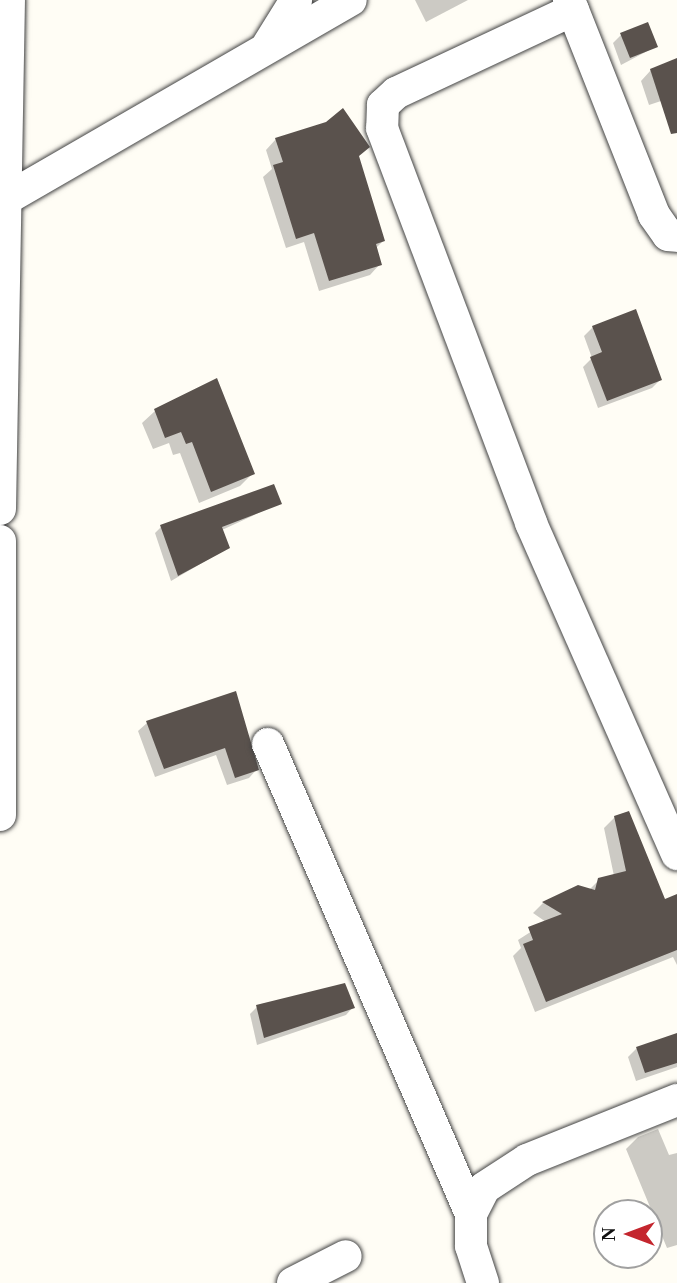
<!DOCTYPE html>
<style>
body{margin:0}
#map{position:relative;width:677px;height:1283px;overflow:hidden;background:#fffdf5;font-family:Georgia,serif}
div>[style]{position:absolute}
.shadow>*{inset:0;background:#0003}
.building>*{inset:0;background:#5a524d}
.roads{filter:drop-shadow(0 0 2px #444) drop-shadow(0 0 2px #444)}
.minor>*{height:32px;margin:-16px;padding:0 16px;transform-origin:16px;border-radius:16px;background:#fff}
span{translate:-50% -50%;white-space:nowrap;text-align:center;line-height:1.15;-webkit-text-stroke:7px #fff;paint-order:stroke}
.north{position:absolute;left:593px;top:1199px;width:70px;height:70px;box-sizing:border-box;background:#fff;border:2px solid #a0a0a0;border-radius:50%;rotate:270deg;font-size:19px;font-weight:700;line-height:28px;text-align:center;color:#111}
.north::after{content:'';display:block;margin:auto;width:24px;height:32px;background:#c4262e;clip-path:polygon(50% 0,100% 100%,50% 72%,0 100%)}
</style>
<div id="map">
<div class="shadow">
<i style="clip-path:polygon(415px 0,468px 0,426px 22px)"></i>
<i style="clip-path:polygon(621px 35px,655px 47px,621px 65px,613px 43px)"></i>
<i style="clip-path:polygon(677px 60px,677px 117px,670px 98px,649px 105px,641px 81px,651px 70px)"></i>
<i style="clip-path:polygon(276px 139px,358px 157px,383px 241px,376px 248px,380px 264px,370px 275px,319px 291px,304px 242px,286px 248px,263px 177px,272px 169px,266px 150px)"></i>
<i style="clip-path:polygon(593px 327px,660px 380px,652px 388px,598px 408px,583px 367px,592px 358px,584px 336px)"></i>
<i style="clip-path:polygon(155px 411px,253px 473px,240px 486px,199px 503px,180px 453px,173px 455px,169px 443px,153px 449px,142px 423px)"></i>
<i style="clip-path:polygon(280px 503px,222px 530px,228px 548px,171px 581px,155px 533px,161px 527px)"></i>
<i style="clip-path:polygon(235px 694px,257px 769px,249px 778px,227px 785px,216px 755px,155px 777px,138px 731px,147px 723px)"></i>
<i style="clip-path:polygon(615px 817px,664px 901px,677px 896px,677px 965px,673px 957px,535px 1012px,513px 956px,521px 948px,518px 940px,546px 922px,533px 913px,543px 903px,578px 887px,589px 890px,599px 880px,614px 876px,604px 828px)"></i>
<i style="clip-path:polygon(257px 1007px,353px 1007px,346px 1015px,257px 1045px,250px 1014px)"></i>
<i style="clip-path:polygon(677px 1035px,677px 1067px,636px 1081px,628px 1057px,637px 1048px)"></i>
<i style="clip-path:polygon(658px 1129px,669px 1155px,677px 1153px,677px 1245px,667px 1248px,626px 1149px,638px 1137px)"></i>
</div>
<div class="building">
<i style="clip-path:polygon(648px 22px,658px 47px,630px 58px,620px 33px)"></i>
<i style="clip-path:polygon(677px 58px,677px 133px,671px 134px,650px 69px)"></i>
<i style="clip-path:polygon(343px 108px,370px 147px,359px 156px,385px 241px,376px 244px,382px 265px,329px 281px,314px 233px,296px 239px,273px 165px,283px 162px,275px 138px,326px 122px)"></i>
<i style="clip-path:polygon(636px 309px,662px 380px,607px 401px,590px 357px,602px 352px,592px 326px)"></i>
<i style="clip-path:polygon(217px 378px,255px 474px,211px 492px,192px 442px,186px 444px,181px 432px,165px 438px,154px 409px)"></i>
<i style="clip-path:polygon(274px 484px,282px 504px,222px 527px,230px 548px,178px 576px,160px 525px)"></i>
<i style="clip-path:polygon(236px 691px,259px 770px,235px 778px,225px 748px,164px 769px,146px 721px)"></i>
<i style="clip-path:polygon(629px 811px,665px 899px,677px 894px,677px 950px,546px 1002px,523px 944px,533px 940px,528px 927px,562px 914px,542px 902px,578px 885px,595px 890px,598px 878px,626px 871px,614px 816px)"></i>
<i style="clip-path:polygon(345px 983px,355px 1008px,264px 1038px,256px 1005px)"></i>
<i style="clip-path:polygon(677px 1033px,677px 1063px,645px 1073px,636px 1047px)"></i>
</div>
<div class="roads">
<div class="minor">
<i style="left:569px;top:0;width:231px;rotate:68.4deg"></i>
<i style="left:654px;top:215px;width:24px;rotate:55deg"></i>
<i style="left:668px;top:235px;width:9px;rotate:6deg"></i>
<i style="left:573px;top:10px;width:195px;rotate:154.9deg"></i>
<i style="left:396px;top:93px;width:18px;rotate:137deg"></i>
<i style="left:383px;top:105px;width:23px;rotate:92deg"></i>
<i style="left:382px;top:128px;width:422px;rotate:69.3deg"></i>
<i style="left:531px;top:523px;width:362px;rotate:66.2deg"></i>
<i style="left:268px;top:45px;width:53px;rotate:-58.1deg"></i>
<i style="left:6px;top:199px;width:398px;rotate:-30deg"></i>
<i style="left:0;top:509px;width:509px;rotate:-88.99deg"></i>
<i style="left:0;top:541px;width:274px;rotate:90deg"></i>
<i style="left:268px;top:744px;width:512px;rotate:66.64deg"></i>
<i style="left:293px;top:1283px;width:59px;rotate:-27deg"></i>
<i style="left:483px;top:1283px;width:39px;rotate:-108deg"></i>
<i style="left:471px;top:1246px;width:32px;rotate:-90deg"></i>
<i style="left:471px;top:1214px;width:29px;rotate:-63deg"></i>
<i style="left:484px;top:1188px;width:51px;rotate:-33.1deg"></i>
<i style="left:527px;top:1160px;width:162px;rotate:-21.8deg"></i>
</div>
</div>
<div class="north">N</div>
</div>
